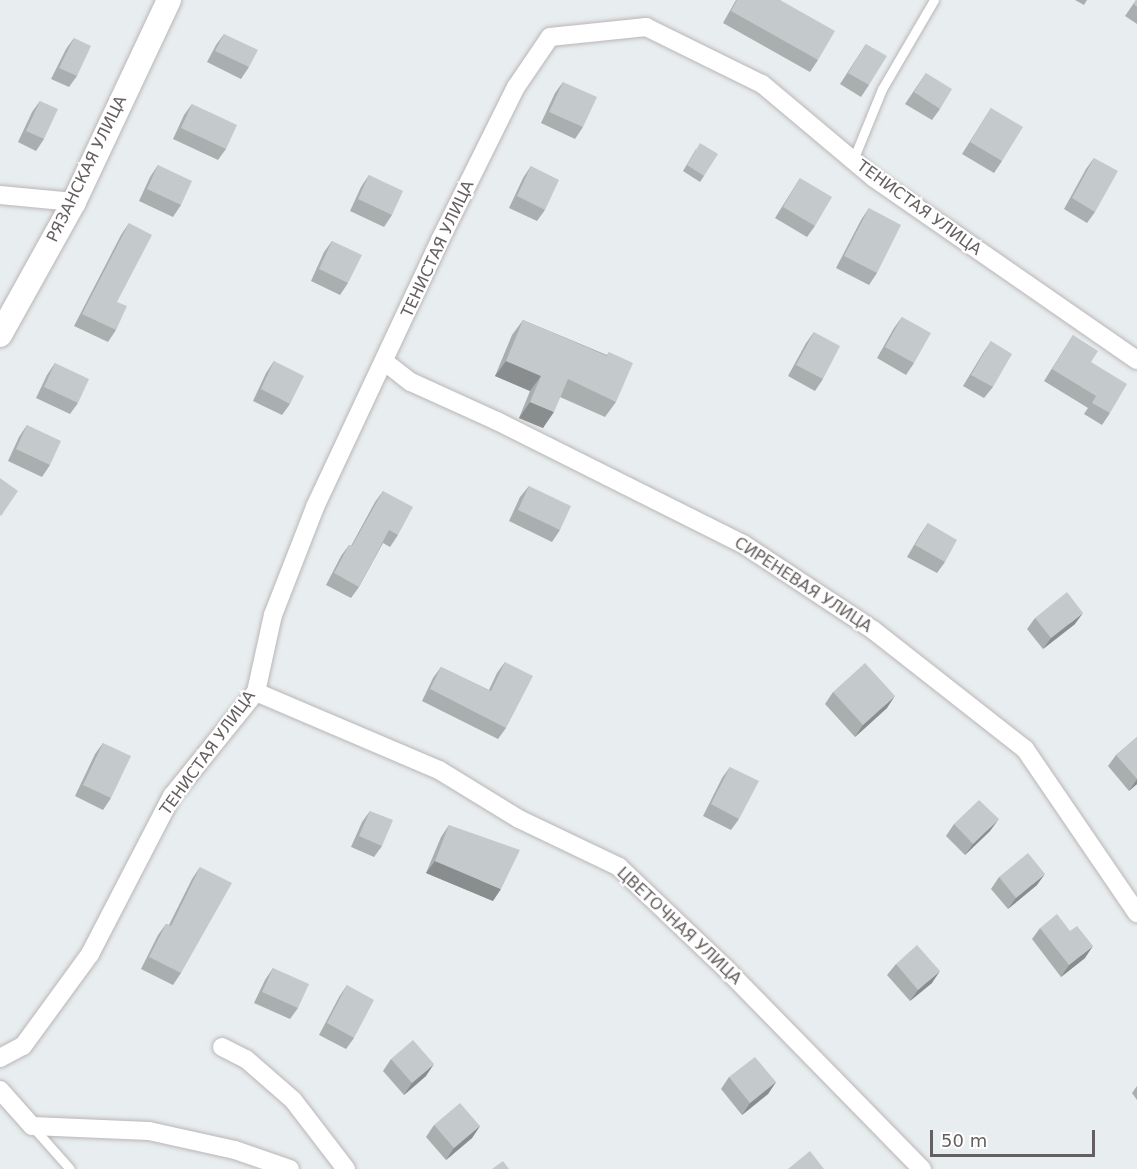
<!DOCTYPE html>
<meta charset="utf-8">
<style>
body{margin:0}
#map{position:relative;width:1137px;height:1169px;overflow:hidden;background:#e8eef0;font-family:"DejaVu Sans",sans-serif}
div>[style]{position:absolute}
.roads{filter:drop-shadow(0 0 2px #bbb5b5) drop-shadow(0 0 2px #bbb5b5)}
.lane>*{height:9px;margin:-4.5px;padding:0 4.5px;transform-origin:4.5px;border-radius:4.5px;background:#fff}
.street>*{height:18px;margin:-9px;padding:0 9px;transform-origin:9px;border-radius:9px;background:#fff}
.secondary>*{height:24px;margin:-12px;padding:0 12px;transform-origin:12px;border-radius:12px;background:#fff}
.wall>*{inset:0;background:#a9aeaf}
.shaded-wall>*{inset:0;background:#898d8e}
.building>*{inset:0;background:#c4cacb}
span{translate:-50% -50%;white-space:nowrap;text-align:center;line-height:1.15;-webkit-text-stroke:4.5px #fff;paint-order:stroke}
.street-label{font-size:16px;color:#665f5f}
.scale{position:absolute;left:930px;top:1130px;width:165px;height:27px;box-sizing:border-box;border:3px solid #665f5f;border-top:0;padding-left:8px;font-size:18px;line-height:21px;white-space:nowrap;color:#665f5f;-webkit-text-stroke:4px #fff;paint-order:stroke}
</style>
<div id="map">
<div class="roads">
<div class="lane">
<i style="left:853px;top:160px;width:77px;rotate:-67.8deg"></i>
<i style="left:882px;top:89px;width:103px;rotate:-59.7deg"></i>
<i style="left:32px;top:1126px;width:57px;rotate:48.5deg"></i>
</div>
<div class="street">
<i style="left:0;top:195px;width:74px;rotate:5.4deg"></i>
<i style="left:385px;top:362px;width:33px;rotate:38deg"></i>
<i style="left:411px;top:382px;width:94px;rotate:24.4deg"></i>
<i style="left:497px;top:421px;width:275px;rotate:26.6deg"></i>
<i style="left:743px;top:544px;width:156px;rotate:33.5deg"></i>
<i style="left:873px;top:630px;width:193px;rotate:38.1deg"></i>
<i style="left:1025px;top:749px;width:199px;rotate:55.7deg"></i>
<i style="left:256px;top:692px;width:199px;rotate:23.1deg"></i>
<i style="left:439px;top:770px;width:94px;rotate:31.5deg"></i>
<i style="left:519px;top:819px;width:111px;rotate:25.6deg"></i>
<i style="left:619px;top:867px;width:149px;rotate:43.6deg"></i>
<i style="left:727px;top:970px;width:279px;rotate:45.6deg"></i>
<i style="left:222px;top:1047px;width:27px;rotate:27deg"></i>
<i style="left:246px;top:1059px;width:62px;rotate:41.1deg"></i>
<i style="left:293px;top:1100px;width:87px;rotate:52.5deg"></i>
<i style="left:0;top:1058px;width:26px;rotate:-28deg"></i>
<i style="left:23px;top:1046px;width:114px;rotate:-53.9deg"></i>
<i style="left:90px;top:954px;width:178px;rotate:-62.6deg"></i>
<i style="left:172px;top:796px;width:134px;rotate:-51.1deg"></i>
<i style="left:256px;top:692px;width:79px;rotate:-77.6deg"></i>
<i style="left:273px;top:615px;width:116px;rotate:-68.7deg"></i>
<i style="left:315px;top:507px;width:295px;rotate:-64.9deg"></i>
<i style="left:440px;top:240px;width:171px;rotate:-63.6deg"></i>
<i style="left:516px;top:87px;width:60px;rotate:-55.8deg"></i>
<i style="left:550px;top:37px;width:97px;rotate:-5.9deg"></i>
<i style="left:646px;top:27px;width:129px;rotate:26.2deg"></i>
<i style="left:762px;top:84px;width:146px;rotate:40deg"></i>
<i style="left:874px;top:178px;width:320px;rotate:34.7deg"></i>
<i style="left:0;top:1090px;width:48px;rotate:48.4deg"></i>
<i style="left:32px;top:1126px;width:117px;rotate:2.4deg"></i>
<i style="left:149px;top:1131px;width:88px;rotate:12.5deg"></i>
<i style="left:235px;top:1150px;width:58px;rotate:19.1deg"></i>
</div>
<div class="secondary">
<i style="left:0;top:335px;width:152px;rotate:-60.9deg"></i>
<i style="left:74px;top:202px;width:223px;rotate:-64.8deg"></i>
</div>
</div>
<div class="wall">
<i style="clip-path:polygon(736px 0,780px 0,818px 60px,810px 72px,723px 23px)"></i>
<i style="clip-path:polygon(1075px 0,1087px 0,1084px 5px)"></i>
<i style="clip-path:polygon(1136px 0,1137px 0,1137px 24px,1125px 16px)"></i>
<i style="clip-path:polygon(224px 34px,249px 67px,241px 79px,207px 62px,216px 45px)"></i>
<i style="clip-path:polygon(74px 38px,77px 76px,69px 87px,51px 79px,66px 49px)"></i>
<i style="clip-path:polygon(866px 44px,869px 85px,861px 97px,840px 84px)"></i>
<i style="clip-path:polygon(926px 73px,940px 109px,932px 120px,905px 104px)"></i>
<i style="clip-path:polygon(563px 82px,583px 127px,575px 139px,541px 123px,555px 93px)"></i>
<i style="clip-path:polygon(40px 101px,44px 139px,36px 151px,18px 142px,32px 112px)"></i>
<i style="clip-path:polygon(192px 104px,226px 149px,218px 160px,173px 139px,184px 115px)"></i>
<i style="clip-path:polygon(991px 108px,1002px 161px,994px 173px,962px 154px)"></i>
<i style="clip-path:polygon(696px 149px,704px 176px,700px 182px,683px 171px)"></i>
<i style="clip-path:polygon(1094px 158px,1095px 212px,1087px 223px,1064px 209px,1086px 169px)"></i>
<i style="clip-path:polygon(158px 165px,181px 205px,173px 217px,139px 201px,150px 177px)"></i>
<i style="clip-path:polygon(531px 166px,545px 210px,537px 221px,509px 208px,523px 178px)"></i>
<i style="clip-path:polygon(369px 175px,392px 215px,384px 227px,350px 211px,361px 187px)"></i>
<i style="clip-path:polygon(800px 178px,815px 226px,807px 237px,775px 218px)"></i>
<i style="clip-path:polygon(869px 208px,877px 273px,869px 285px,836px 268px,861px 220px)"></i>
<i style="clip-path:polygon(129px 223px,117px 302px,116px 330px,108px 342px,74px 326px,121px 235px)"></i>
<i style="clip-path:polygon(332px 241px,348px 283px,340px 295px,311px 281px,324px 252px)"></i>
<i style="clip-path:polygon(902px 317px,914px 363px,906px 375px,877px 358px,894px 328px)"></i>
<i style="clip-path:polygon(523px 320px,607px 355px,609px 352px,616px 402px,605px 417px,560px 397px,543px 428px,519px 418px,530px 391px,495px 376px,512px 335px)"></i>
<i style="clip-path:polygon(814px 332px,823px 379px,815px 391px,788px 376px,806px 343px)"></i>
<i style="clip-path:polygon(1073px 335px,1091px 362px,1110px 413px,1102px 425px,1084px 414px,1088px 408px,1044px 381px)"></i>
<i style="clip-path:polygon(991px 341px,993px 387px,984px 398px,963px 386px,983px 353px)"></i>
<i style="clip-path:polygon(274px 361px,290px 404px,282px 415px,253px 401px,266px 373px)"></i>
<i style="clip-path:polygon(55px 363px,78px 403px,70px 414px,36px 398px,47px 375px)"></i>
<i style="clip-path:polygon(27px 425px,50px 465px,42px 477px,8px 461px,19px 437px)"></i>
<i style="clip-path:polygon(529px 486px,560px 530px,552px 542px,509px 521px,520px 497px)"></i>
<i style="clip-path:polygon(383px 491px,398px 535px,390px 547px,383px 543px,359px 587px,351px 598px,326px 585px,341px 556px,349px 545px,351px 546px,375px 502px)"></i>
<i style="clip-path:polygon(928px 523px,945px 562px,937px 573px,907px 557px,920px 535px)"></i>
<i style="clip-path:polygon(1035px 618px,1075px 624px,1043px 649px,1027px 629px)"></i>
<i style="clip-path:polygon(505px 662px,506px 728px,498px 739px,422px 701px,433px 678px,441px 667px,489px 690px,497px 673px)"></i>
<i style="clip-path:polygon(833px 692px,887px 708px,855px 737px,825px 704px)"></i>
<i style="clip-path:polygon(1137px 737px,1137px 784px,1129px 791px,1108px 766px,1116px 755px)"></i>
<i style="clip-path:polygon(103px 743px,111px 798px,103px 810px,75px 796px,95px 754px)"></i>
<i style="clip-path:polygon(730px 767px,739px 819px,731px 830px,703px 816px,722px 778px)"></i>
<i style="clip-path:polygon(370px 811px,382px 846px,374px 857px,351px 847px,362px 822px)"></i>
<i style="clip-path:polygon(954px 824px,990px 831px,965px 855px,946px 836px)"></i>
<i style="clip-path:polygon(449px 825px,493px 901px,426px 873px,441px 837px)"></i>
<i style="clip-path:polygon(200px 867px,181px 973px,173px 985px,141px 969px,158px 935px,166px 924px,169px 925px,192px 879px)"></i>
<i style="clip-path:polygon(999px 877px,1037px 885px,1008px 909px,991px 889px)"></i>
<i style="clip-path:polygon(1040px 928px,1085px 958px,1061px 977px,1032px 939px)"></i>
<i style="clip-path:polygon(896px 964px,932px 983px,910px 1001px,887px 975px)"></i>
<i style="clip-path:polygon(273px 968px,298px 1008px,290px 1019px,254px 1003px,265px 980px)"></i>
<i style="clip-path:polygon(347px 985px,354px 1038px,346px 1049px,319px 1035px,339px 997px)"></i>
<i style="clip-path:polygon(391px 1059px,426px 1076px,404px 1095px,383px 1071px)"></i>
<i style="clip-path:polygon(729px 1077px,776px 1082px,768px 1094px,742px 1115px,721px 1089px)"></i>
<i style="clip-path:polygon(1137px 1086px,1137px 1100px,1132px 1093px)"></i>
<i style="clip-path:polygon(434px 1125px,480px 1126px,472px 1138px,446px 1160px,426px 1137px)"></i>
</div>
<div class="shaded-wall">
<i style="clip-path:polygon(506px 361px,541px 376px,530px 391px,495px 376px)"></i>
<i style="clip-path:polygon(530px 402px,554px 412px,543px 428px,519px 418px)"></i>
<i style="clip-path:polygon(1083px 613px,1075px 624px,1043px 649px,1051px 638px)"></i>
<i style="clip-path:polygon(895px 696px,887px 708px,855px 737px,863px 725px)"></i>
<i style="clip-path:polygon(1137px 779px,1137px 784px,1129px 791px)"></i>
<i style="clip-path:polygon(999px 819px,990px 831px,965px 855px,973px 844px)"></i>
<i style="clip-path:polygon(435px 861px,501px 889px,493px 901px,426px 873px)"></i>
<i style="clip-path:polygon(1045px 874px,1037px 885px,1008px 909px,1016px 898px)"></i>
<i style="clip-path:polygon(1093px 946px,1085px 958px,1061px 977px,1069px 965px)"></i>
<i style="clip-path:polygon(940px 971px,932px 983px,910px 1001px,918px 990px)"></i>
<i style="clip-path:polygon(434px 1064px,426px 1076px,404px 1095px,412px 1083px)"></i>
<i style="clip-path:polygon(776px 1082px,768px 1094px,742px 1115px,750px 1103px)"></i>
<i style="clip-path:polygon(480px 1126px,472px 1138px,446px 1160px,454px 1148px)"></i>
</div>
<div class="building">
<i style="clip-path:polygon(737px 0,780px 0,835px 31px,818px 60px,731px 11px)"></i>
<i style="clip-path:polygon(1136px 0,1137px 0,1137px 7px,1134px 4px)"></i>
<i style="clip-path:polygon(224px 34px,258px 50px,249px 67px,215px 51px)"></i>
<i style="clip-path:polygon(74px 38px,91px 46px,77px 76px,59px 68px)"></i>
<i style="clip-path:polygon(866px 44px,887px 56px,869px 85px,848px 73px)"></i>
<i style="clip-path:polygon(926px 73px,952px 89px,940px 109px,914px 92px)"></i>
<i style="clip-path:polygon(563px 82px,597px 97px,583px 127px,549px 112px)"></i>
<i style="clip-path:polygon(40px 101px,58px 109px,44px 139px,26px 131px)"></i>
<i style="clip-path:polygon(192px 104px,237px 125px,226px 149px,181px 128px)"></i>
<i style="clip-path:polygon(991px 108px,1023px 127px,1002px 161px,970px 142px)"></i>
<i style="clip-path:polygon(700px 143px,718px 154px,704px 176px,687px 165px)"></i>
<i style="clip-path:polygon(1094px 158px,1118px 171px,1095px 212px,1072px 198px)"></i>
<i style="clip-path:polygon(158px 165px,192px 181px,181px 205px,147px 189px)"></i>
<i style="clip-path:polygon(531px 166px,559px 180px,545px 210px,517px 196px)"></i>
<i style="clip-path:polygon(369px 175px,403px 191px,392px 215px,358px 199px)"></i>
<i style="clip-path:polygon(800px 178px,832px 197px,815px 226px,783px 207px)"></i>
<i style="clip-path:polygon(869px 208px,901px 225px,877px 273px,844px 256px)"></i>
<i style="clip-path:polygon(129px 223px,152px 235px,117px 302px,127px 306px,116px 330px,82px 314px)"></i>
<i style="clip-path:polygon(332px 241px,362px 255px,348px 283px,319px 269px)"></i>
<i style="clip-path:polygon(902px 317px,931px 333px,914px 363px,885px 347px)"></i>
<i style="clip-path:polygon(523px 320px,607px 356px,609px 352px,633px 363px,616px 402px,568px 379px,554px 412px,530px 402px,541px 376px,506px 361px)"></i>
<i style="clip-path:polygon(814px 332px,840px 346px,823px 379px,796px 365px)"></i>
<i style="clip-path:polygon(1073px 335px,1098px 351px,1091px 362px,1127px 384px,1110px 413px,1092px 403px,1096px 396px,1052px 369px)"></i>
<i style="clip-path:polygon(991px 341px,1012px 354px,993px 387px,971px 375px)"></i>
<i style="clip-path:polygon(274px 361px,304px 376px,290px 404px,261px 389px)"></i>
<i style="clip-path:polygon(55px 363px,89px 379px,78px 403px,44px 387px)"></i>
<i style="clip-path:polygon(27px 425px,61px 441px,50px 465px,16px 449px)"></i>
<i style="clip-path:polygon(0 478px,18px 491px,1px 516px,0 515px)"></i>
<i style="clip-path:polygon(529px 486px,571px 506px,560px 530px,518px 510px)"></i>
<i style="clip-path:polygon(383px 491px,413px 507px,398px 535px,389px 530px,359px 587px,334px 573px,349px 545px,352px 546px)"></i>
<i style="clip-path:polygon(928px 523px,957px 540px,945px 562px,915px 545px)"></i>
<i style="clip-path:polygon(1067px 592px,1083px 613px,1051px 638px,1035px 618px)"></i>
<i style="clip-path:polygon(505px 662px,533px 676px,506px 728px,430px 689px,441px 667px,491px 691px)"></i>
<i style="clip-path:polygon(865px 663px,895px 696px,863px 725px,833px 692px)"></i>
<i style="clip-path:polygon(1137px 737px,1137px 779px,1116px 755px)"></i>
<i style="clip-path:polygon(103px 743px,131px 756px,111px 798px,83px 785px)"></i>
<i style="clip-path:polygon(730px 767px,759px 781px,739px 819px,711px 804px)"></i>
<i style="clip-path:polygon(979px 800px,999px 819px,973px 844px,954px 824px)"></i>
<i style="clip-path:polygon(370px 811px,393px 820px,382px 846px,359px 836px)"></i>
<i style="clip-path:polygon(449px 825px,520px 850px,501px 889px,435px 861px)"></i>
<i style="clip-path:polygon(1028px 853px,1045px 874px,1016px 898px,999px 877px)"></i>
<i style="clip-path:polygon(200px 867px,232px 883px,181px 973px,149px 957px,166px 924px,171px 926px)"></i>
<i style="clip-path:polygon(1057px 914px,1070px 931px,1077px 926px,1093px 946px,1069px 965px,1040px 928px)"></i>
<i style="clip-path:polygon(917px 945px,940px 971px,918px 990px,896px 964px)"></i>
<i style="clip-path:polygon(273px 968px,309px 984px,298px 1008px,262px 992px)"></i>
<i style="clip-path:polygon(347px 985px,374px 1000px,354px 1038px,327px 1023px)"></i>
<i style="clip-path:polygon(413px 1040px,434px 1064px,412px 1083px,391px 1059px)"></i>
<i style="clip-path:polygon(755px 1057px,776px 1082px,750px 1103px,729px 1077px)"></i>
<i style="clip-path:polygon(460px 1103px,480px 1126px,454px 1148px,434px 1125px)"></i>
<i style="clip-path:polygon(810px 1151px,824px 1169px,788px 1169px)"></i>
<i style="clip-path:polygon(503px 1161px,509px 1169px,492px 1169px)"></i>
</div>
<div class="street-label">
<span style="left:87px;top:169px;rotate:-64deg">РЯЗАНСКАЯ УЛИЦА</span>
<span style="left:919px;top:208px;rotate:36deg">ТЕНИСТАЯ УЛИЦА</span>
<span style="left:438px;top:249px;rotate:-65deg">ТЕНИСТАЯ УЛИЦА</span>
<span style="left:803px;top:585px;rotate:33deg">СИРЕНЕВАЯ УЛИЦА</span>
<span style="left:208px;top:753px;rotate:-54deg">ТЕНИСТАЯ УЛИЦА</span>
<span style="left:679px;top:926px;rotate:43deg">ЦВЕТОЧНАЯ УЛИЦА</span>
</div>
<div class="scale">50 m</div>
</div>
